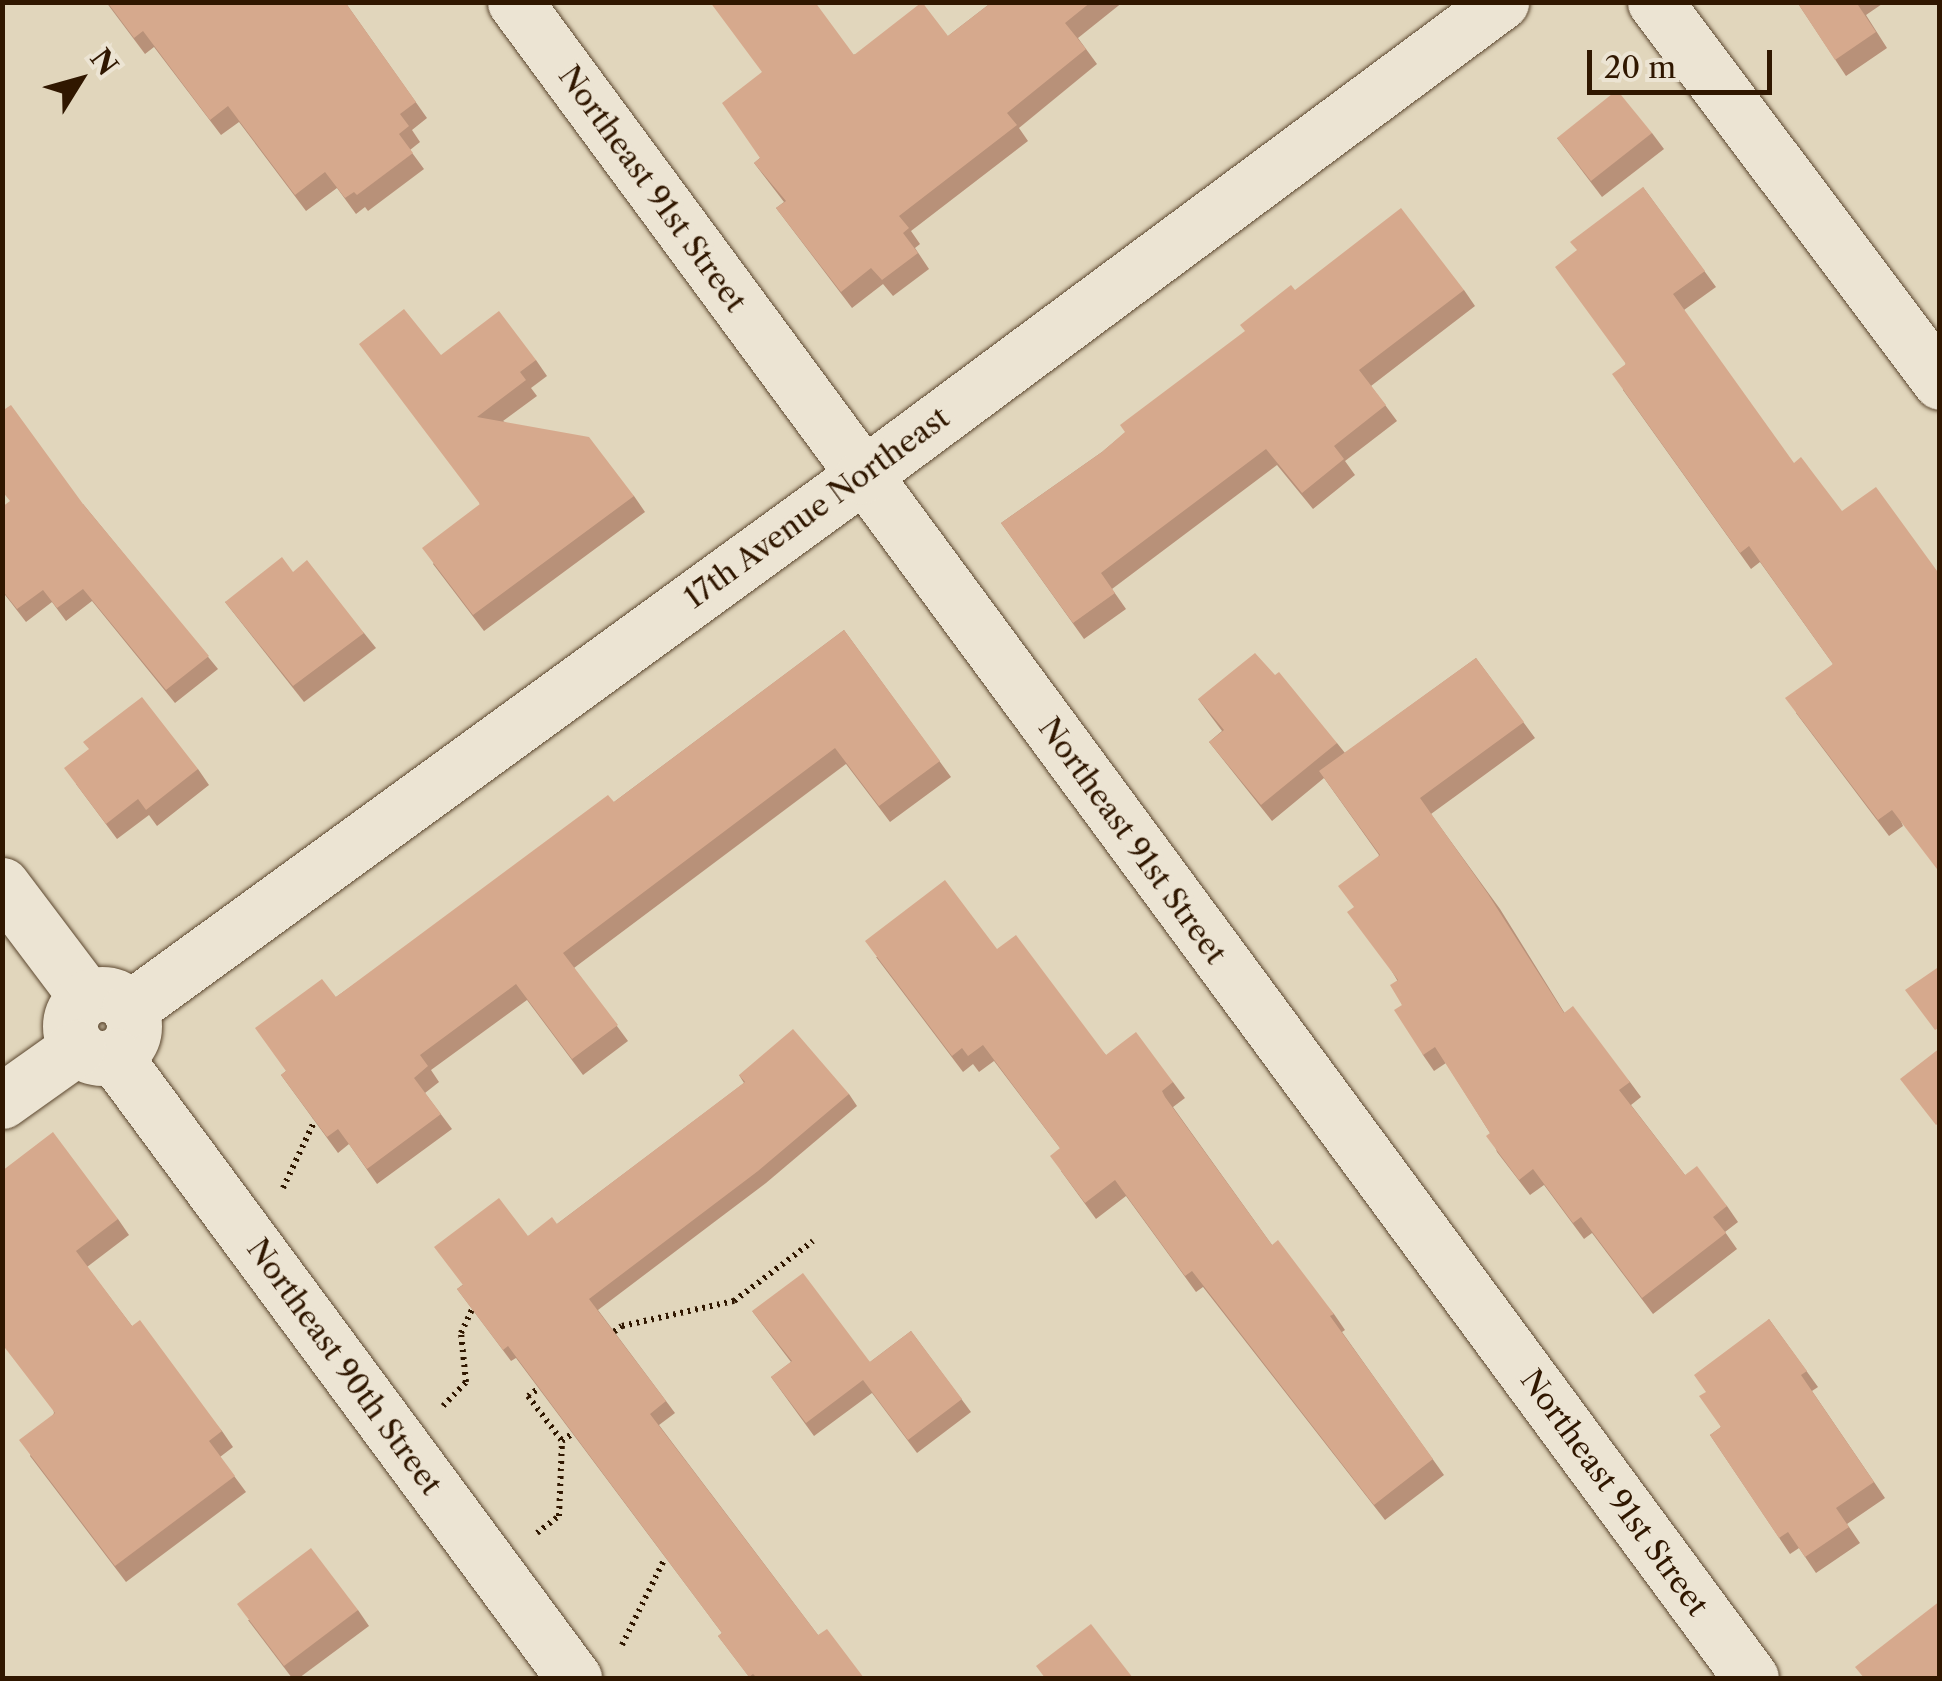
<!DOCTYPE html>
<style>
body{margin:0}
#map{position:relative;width:1942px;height:1681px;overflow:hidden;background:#e1d6bc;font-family:"Libre Caslon Text",serif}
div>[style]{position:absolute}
.path>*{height:6px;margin-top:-3px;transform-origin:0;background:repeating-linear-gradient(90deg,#301700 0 2.5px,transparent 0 7.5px)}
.roads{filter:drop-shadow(0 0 2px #5c472f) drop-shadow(0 0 2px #5c472f)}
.minor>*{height:55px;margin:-27.5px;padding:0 27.5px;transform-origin:27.5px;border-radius:27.5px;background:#ece4d3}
.minor>.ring{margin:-27.5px;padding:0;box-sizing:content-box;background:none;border:55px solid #ece4d3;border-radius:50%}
.wall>*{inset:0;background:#b89179}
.building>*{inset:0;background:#d6a98d}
span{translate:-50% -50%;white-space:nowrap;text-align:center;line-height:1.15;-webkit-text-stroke:8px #ece4d3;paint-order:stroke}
.street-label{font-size:30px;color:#301700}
.frame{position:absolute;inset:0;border:5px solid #301700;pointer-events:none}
.north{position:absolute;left:30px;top:30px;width:100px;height:100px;-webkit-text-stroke:8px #ece4d3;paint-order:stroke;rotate:53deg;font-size:28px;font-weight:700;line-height:40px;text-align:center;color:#301700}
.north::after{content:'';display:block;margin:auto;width:35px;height:45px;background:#301700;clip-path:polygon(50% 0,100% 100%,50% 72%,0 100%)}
.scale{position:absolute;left:1587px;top:50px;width:185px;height:45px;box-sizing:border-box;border:5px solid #301700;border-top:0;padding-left:12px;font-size:30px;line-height:35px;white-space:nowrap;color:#301700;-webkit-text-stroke:8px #ece4d3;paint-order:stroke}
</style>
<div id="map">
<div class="path">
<i style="left:283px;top:1188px;width:75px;rotate:-64.8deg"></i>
<i style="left:608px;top:1336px;width:17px;rotate:-36deg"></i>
<i style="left:622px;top:1326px;width:115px;rotate:-12.6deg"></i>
<i style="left:734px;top:1301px;width:99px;rotate:-37.2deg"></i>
<i style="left:542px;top:1386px;width:17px;rotate:144deg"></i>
<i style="left:528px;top:1396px;width:56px;rotate:52.9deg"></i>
<i style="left:443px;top:1406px;width:33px;rotate:-46deg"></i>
<i style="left:466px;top:1382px;width:49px;rotate:-95.8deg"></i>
<i style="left:461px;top:1333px;width:26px;rotate:-65deg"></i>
<i style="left:537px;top:1533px;width:28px;rotate:-38deg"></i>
<i style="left:559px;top:1516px;width:75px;rotate:-87.7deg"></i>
<i style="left:562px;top:1441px;width:14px;rotate:-36deg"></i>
<i style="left:622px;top:1645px;width:97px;rotate:-63.7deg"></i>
</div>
<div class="roads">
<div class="minor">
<i style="left:515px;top:2px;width:2082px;rotate:53.59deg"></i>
<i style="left:1655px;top:2px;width:475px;rotate:53.1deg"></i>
<i style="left:2px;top:885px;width:141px;rotate:53deg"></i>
<i class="ring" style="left:70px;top:994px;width:9px;height:9px"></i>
<i style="left:129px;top:1009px;width:906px;rotate:-36.02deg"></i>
<i style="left:862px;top:476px;width:796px;rotate:-36.57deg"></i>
<i style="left:114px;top:1056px;width:774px;rotate:53.52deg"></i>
<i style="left:2px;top:1101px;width:93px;rotate:-35.4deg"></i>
</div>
</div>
<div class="wall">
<i style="clip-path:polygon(106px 2px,345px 2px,427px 118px,412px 130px,420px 142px,410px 150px,424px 169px,368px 211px,365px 207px,356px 214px,337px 188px,306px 211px,239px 122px,221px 135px,154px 47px,145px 54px)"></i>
<i style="clip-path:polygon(992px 2px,1123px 2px,1078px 38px,1097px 64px,1019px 128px,1028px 141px,911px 231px,920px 244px,915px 248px,929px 269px,893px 296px,883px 284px,852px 308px,776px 208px,784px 202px,754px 163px,760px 158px,761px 73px,948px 36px)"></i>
<i style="clip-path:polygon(1797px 2px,1885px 2px,1866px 15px,1887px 48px,1846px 76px)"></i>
<i style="clip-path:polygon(1652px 133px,1664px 149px,1602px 197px,1557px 138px)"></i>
<i style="clip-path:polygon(1643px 187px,1716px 287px,1684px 310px,1903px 826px,1889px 836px,1796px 713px,1833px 664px,1760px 562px,1751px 569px,1623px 390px)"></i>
<i style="clip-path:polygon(1295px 290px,1464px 290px,1475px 306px,1371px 386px,1397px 421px,1345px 461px,1355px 475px,1313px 509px,1277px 465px,1112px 589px,1126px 609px,1084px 639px,1001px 523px,1102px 452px)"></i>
<i style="clip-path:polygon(441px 355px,536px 360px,547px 376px,531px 388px,537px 396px,503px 421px,634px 496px,645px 512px,484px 631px,433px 564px,480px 505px)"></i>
<i style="clip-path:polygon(83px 504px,218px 669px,175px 703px,92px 601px,66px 621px,52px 602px,26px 622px,2px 591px)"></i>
<i style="clip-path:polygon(293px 572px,364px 633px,376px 648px,304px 702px,225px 602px)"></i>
<i style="clip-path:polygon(844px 630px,951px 777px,890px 822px,846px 764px,574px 968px,628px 1041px,583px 1075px,527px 1000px,431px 1070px,439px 1082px,425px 1093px,452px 1129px,377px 1184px,349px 1144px,338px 1153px,281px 1075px,286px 1071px,336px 997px,614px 802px)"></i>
<i style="clip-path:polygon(1476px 658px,1535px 738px,1431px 814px,1500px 909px,1564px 1012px,1630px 1082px,1641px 1097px,1631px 1105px,1685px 1175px,1727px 1206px,1738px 1222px,1725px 1232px,1737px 1249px,1653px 1314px,1592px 1233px,1584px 1239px,1544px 1185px,1530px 1195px,1497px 1152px,1490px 1133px,1446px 1063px,1434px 1071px,1423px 1055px,1402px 1005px,1397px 980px,1354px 907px,1379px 855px,1324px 778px,1272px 821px,1209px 742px,1222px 731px,1198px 699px,1337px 743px,1345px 753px)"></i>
<i style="clip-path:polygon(198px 769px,209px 785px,157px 826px,149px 815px,117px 839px,76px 784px)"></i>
<i style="clip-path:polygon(997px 949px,1106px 1055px,1173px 1082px,1185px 1098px,1173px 1107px,1272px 1245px,1334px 1314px,1345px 1330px,1342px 1332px,1444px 1475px,1385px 1520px,1203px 1287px,1196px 1292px,1126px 1196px,1096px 1219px,1061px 1171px,1060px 1148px,994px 1061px,979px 1072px,973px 1064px,963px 1072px,876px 957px)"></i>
<i style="clip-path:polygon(739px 1075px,849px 1094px,857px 1106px,766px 1183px,598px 1310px,675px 1413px,659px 1425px,818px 1635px,864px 1678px,750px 1678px,718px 1636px,722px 1633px,516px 1358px,511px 1361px,457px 1289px,528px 1236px,557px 1224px,744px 1083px)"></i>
<i style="clip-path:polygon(2px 1171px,118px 1219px,129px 1235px,87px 1267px,132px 1326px,222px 1431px,233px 1447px,220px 1457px,246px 1492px,126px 1582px,30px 1456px,54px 1413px)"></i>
<i style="clip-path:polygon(752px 1311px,870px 1362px,911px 1331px,971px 1412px,917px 1453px,872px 1393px,814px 1436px,771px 1377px,791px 1362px)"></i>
<i style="clip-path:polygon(1769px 1319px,1818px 1387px,1812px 1391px,1885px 1498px,1847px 1524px,1860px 1543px,1816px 1573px,1799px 1548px,1790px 1554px,1710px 1435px,1721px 1427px,1706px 1392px)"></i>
<i style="clip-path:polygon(358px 1610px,369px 1626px,299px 1678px,292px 1678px,248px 1620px)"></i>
</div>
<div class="building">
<i style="clip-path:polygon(107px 2px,345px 2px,416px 102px,400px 114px,409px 126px,399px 134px,413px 153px,357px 195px,354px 192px,345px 198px,325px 172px,295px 195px,228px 106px,210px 120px,143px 31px,134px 38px)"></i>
<i style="clip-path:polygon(710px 2px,815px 2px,854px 55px,922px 2px,948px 36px,992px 2px,1091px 2px,1065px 23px,1086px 49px,1007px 113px,1017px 125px,899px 216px,909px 228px,903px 233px,918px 253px,882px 280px,871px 268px,841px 292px,776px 208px,786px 201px,754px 163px,760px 158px,722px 103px,762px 72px)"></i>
<i style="clip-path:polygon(1797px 2px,1856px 2px,1876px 32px,1835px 60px)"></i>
<i style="clip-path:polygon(1617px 90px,1652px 133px,1591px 181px,1557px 138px)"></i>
<i style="clip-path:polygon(1643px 187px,1705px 271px,1673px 294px,1794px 463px,1801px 457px,1842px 511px,1876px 487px,1940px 575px,1940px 873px,1892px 810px,1878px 820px,1785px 698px,1833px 664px,1749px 546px,1740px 553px,1612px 374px,1626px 364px,1555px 267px,1577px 250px,1570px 242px)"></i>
<i style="clip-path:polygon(1401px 208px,1464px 290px,1359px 370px,1386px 405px,1334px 446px,1344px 459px,1302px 493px,1266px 449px,1101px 573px,1115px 593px,1073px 623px,1001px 523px,1102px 452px,1125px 432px,1120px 425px,1245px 331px,1240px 325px,1291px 285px,1295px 290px)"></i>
<i style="clip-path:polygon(404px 309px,441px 355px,499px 311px,536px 360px,520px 372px,526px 380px,477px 417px,589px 437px,634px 496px,473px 615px,422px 548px,480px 504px,359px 344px)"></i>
<i style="clip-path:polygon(11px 405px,83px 504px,209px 656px,166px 690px,83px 589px,57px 608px,43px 590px,17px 609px,2px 590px,2px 507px,10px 501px,2px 491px,2px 411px)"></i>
<i style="clip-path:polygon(282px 557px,293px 572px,307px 560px,364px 633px,293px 686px,225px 602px)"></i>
<i style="clip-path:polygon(844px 630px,940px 761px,879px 806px,835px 748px,563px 953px,618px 1025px,572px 1059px,516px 984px,420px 1055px,428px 1066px,414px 1078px,441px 1114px,367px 1169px,338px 1129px,327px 1137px,281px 1075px,286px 1071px,255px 1028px,322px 979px,336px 997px,608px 795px,614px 802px)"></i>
<i style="clip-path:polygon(1255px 653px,1275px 675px,1279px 672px,1337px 743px,1261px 805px,1209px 742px,1224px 730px,1198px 699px)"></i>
<i style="clip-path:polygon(1476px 658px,1524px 722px,1420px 798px,1488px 894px,1564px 1013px,1573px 1006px,1630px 1082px,1619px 1090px,1685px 1175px,1697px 1166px,1727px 1206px,1713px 1217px,1726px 1233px,1642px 1298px,1581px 1217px,1573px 1223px,1533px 1169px,1519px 1180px,1486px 1136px,1490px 1133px,1435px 1047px,1423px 1055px,1394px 1010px,1402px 1005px,1390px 985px,1398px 980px,1347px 912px,1354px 907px,1338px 886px,1380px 855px,1319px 771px)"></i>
<i style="clip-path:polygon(142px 697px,198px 769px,146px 810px,138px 799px,106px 824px,64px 768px,89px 749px,83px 742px)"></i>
<i style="clip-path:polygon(945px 880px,997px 949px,1016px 935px,1106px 1055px,1136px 1032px,1173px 1082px,1162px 1091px,1165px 1097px,1272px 1245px,1278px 1240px,1334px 1314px,1330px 1316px,1433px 1459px,1374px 1505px,1192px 1271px,1185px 1276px,1115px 1180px,1085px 1203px,1050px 1156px,1060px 1148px,983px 1045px,968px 1056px,962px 1048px,952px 1056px,865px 941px)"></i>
<i style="clip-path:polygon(1940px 966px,1940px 1027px,1935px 1030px,1905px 990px)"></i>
<i style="clip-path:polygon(793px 1029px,849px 1094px,758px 1171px,589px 1299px,666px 1401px,650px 1414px,818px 1635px,827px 1629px,864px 1678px,757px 1678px,753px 1674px,749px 1677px,718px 1636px,722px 1633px,508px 1346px,503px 1350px,457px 1289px,463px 1285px,434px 1247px,499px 1198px,528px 1236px,552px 1217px,557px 1224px,745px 1082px,739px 1075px)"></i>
<i style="clip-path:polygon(1940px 1048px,1940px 1122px,1936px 1125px,1900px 1079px)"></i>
<i style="clip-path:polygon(53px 1132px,118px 1219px,76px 1251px,132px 1326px,140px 1320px,222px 1431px,209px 1441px,235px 1476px,115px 1566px,19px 1440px,55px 1413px,2px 1344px,2px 1171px)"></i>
<i style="clip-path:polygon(803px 1273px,870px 1362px,911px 1331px,962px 1399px,908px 1440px,863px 1380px,806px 1423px,771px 1377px,792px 1361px,752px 1311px)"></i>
<i style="clip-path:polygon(1769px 1319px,1807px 1371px,1801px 1375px,1874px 1482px,1836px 1508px,1849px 1527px,1805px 1557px,1788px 1532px,1779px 1538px,1710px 1435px,1721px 1427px,1699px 1396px,1706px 1392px,1694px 1375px)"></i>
<i style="clip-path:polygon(311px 1548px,358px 1610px,284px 1666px,237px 1604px)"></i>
<i style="clip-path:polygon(1940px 1601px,1940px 1678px,1864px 1678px,1855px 1667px)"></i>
<i style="clip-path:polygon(1091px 1624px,1133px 1678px,1045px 1678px,1036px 1666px)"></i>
</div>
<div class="street-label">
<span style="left:652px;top:189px;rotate:54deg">Northeast 91st Street</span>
<span style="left:817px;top:508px;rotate:-36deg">17th Avenue Northeast</span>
<span style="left:1132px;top:841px;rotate:54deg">Northeast 91st Street</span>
<span style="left:344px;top:1367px;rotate:54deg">Northeast 90th Street</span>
<span style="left:1614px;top:1493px;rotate:54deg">Northeast 91st Street</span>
</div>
<div class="frame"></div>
<div class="north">N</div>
<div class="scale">20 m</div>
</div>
